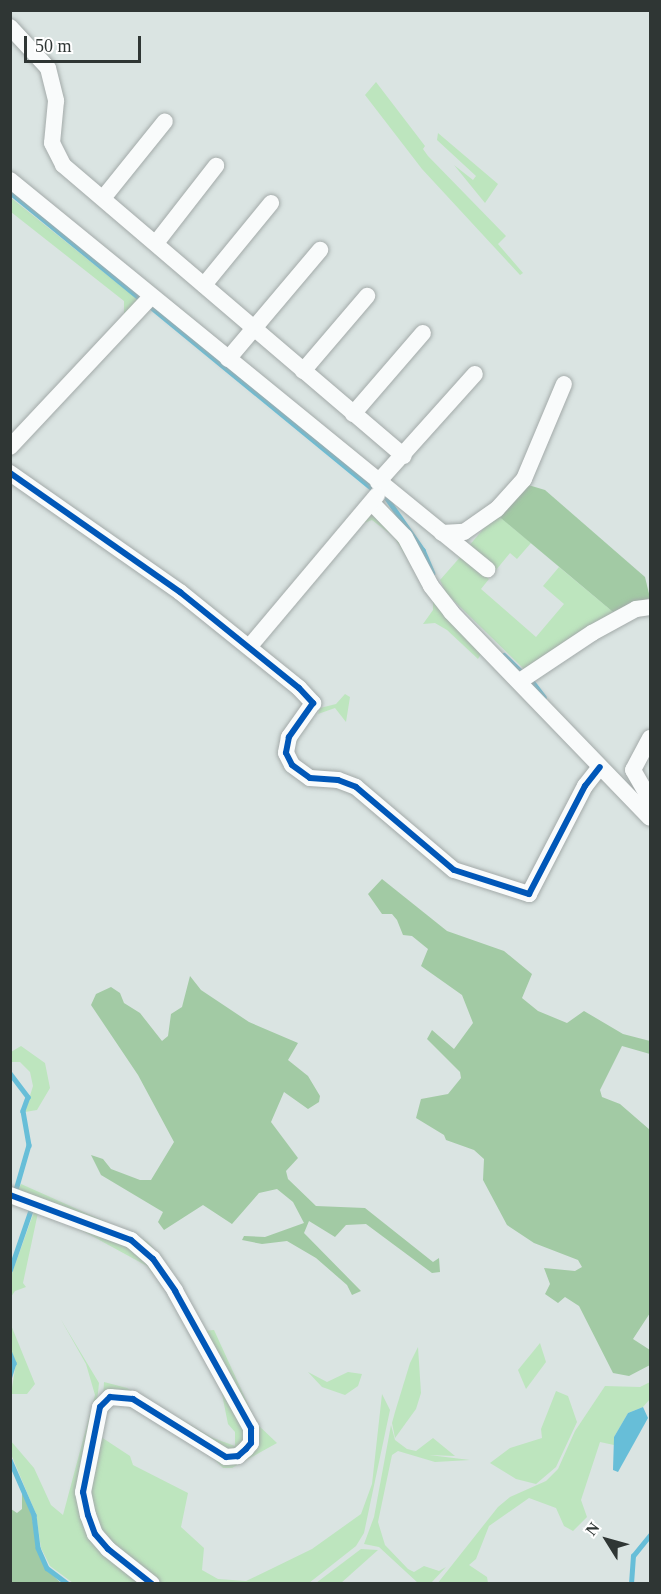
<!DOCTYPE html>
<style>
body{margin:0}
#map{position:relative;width:661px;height:1594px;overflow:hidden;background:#dae4e2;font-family:"Times New Roman",serif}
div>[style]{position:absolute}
.green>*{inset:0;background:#bde5be}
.forest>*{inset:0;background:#a2caa4}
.water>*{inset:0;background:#67bed8}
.stream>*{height:4.5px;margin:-2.25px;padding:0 2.25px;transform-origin:2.25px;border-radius:2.25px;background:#67bed8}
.roads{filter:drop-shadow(0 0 2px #a3aaa9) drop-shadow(0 0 2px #a3aaa9)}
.minor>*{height:16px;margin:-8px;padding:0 8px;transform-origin:8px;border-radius:8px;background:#f9fbfb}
.cycleway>*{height:6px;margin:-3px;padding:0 3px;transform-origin:3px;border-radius:3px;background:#0057b8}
span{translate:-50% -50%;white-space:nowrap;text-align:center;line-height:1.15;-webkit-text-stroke:4.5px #fff;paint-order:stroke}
.frame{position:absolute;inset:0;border:12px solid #2f3634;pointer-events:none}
.north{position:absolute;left:577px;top:1510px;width:60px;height:60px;-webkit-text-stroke:4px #fff;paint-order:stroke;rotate:307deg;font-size:16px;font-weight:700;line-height:24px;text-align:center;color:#2f3634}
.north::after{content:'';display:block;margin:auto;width:21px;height:27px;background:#2f3634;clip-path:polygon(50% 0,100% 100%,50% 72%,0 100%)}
.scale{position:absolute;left:24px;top:36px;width:117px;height:27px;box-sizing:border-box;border:3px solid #2f3634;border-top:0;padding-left:8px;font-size:18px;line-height:21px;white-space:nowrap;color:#2f3634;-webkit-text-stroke:4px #fff;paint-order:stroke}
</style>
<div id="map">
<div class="green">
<i style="clip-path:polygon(376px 82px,425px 146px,423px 149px,428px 156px,506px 236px,498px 244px,523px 273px,520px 275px,422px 169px,365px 95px)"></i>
<i style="clip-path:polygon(438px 133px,498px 184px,485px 203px,454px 165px,473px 180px,476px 176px,437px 140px)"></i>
<i style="clip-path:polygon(10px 197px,142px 303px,124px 322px,124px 301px,11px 212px)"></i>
<i style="clip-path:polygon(372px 510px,377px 510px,481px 654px,478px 659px,447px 630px,435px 623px,423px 624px,433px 610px,433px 600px,394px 537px,372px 520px,364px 523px,258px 647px)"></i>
<i style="clip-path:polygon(496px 514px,531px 543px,517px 559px,510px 553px,496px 570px,468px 547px)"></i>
<i style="clip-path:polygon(462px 555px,489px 579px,481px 589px,536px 637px,564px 604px,543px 586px,559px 567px,613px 612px,526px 671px,446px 593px,440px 580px)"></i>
<i style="clip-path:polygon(345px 694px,350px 697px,346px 722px,335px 708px,318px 714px,320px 708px,336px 704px)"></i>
<i style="clip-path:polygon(21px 1046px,45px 1063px,50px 1088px,37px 1110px,25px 1112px,33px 1086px,30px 1072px,20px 1062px,11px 1062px,11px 1052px)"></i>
<i style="clip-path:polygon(21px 1184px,133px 1234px,148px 1242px,161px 1257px,155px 1258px,18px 1190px)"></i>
<i style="clip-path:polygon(39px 1208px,23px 1283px,26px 1287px,15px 1291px,11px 1297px,11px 1276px,35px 1209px)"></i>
<i style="clip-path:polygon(44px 1210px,96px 1228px,151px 1261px,248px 1429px,248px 1442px,227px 1454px,151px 1407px,103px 1400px,104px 1382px,127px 1388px,213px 1438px,235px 1446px,235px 1432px,228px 1424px,221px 1389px,167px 1291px,147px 1266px,70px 1224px,43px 1216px)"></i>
<i style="clip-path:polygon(60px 1318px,99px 1383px,85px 1516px,148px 1583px,73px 1583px,50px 1566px,41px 1548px,36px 1514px,11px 1454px,10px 1440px,34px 1468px,51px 1505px,63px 1515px,95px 1395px,86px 1364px)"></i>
<i style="clip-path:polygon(11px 1325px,35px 1384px,27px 1394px,11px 1394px,16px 1363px,11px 1350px)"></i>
<i style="clip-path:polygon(214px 1330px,257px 1424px,277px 1443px,232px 1468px,223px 1468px,210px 1455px,253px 1443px,200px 1331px)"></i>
<i style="clip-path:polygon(540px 1343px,546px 1362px,526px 1389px,518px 1370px)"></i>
<i style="clip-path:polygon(418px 1347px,421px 1393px,416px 1409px,395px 1438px,392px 1423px,395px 1412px,410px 1363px)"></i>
<i style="clip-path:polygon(308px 1372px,327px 1382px,348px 1372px,362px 1374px,358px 1386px,345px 1395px,322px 1387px)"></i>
<i style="clip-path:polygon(650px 1382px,650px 1399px,643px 1407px,628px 1413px,614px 1437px,614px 1445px,600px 1442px,581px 1500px,587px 1517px,573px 1531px,564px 1526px,556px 1508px,529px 1498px,489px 1526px,476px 1559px,469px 1565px,487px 1577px,488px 1583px,437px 1584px,498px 1507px,510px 1497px,546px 1481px,558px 1469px,575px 1431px,605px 1386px,640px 1387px)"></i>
<i style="clip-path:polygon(556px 1391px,568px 1396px,577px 1422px,556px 1467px,536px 1484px,516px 1479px,490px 1463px,510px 1448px,542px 1438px,541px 1429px)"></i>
<i style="clip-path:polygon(382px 1394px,390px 1410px,364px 1533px,356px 1546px,309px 1583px,155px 1583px,97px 1532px,88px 1470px,95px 1433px,130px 1456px,133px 1465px,188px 1493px,181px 1527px,204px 1548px,202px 1570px,218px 1579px,246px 1581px,271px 1569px,312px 1549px,361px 1514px,372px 1484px)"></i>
<i style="clip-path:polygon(391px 1425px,395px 1440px,407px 1449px,416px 1451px,433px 1438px,455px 1456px,429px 1455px,470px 1460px,435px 1462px,398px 1451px,392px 1455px,378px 1522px,385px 1545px,408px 1569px,414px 1572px,424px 1566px,439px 1571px,446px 1567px,431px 1583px,418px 1583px,379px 1547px,364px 1544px,374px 1517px)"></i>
<i style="clip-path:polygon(361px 1549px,378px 1550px,341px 1583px,316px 1583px)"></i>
</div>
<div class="forest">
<i style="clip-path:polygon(525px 484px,545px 490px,645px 577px,650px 598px,613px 612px,496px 514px)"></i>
<i style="clip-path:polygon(382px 879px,447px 931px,504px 951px,532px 974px,522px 998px,538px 1011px,567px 1023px,584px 1011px,623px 1034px,650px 1041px,650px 1054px,622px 1046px,600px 1090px,602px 1097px,620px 1104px,650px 1130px,650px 1313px,633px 1339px,650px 1350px,650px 1365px,629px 1376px,613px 1373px,579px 1306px,565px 1297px,558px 1303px,545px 1294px,550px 1284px,544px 1268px,575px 1271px,582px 1267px,578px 1260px,534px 1243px,507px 1225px,483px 1180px,484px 1159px,474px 1150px,446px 1140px,444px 1135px,416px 1118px,421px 1099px,448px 1094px,461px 1078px,460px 1072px,427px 1039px,432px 1030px,454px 1049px,473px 1023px,462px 995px,421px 966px,428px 949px,412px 936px,403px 935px,397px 920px,392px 914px,382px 914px,368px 894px)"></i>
<i style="clip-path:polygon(190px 976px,201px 990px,249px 1022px,298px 1043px,288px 1060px,308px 1076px,320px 1096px,319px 1102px,308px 1109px,284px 1092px,271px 1122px,298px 1158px,286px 1171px,288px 1179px,316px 1206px,365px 1208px,433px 1262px,439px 1258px,440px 1272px,432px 1273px,366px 1224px,346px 1225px,335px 1237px,309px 1221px,304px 1233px,361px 1291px,352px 1295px,347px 1285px,316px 1258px,287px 1241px,262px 1244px,242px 1240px,244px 1236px,265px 1237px,304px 1223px,293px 1202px,277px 1189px,259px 1193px,232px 1224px,203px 1205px,164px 1230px,158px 1222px,163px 1212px,101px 1175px,91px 1155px,103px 1159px,111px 1169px,140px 1180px,151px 1180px,174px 1142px,138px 1075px,91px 1005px,96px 994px,111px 987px,120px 993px,124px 1003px,140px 1013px,162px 1041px,168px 1036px,171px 1014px,182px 1007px)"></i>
<i style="clip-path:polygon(22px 1491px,32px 1516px,37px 1549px,46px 1569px,61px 1583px,11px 1583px,11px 1509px,17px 1513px,22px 1509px)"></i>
</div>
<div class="water">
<i style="clip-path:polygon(643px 1407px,648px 1418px,618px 1472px,613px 1470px,614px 1437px,628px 1413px)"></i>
</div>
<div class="stream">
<i style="left:10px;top:192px;width:171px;rotate:39.3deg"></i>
<i style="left:150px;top:306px;width:288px;rotate:39.4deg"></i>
<i style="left:386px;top:497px;width:65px;rotate:55.1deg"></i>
<i style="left:423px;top:550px;width:25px;rotate:67deg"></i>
<i style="left:504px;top:655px;width:28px;rotate:44deg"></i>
<i style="left:532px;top:681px;width:20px;rotate:53deg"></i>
<i style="left:10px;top:1073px;width:30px;rotate:53deg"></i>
<i style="left:28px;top:1097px;width:15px;rotate:110deg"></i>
<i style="left:23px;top:1111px;width:35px;rotate:80deg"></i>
<i style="left:29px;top:1145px;width:47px;rotate:106.1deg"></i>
<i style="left:10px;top:1270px;width:65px;rotate:-71deg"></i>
<i style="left:10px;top:1353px;width:11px;rotate:68deg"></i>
<i style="left:14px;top:1363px;width:14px;rotate:107deg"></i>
<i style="left:10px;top:1460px;width:60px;rotate:66.4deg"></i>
<i style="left:34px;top:1515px;width:33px;rotate:83deg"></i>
<i style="left:38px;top:1548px;width:22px;rotate:66deg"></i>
<i style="left:47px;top:1568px;width:26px;rotate:37deg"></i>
<i style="left:631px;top:1584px;width:28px;rotate:-86deg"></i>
<i style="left:633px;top:1556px;width:27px;rotate:-51deg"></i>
</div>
<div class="roads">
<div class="minor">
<i style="left:10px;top:27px;width:56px;rotate:47.2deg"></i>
<i style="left:48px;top:68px;width:34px;rotate:76deg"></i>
<i style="left:56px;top:101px;width:42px;rotate:95.4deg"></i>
<i style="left:52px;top:143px;width:25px;rotate:63deg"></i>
<i style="left:63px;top:165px;width:448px;rotate:40.5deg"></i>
<i style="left:10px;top:180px;width:616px;rotate:39.2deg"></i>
<i style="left:104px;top:197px;width:97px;rotate:-51.2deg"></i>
<i style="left:156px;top:243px;width:98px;rotate:-52.1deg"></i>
<i style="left:204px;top:285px;width:106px;rotate:-50.7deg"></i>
<i style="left:228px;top:359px;width:143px;rotate:-49.8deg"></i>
<i style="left:303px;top:371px;width:99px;rotate:-49.5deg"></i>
<i style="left:353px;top:414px;width:107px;rotate:-49.2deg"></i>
<i style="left:10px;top:447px;width:206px;rotate:-46.8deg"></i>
<i style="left:10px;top:473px;width:208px;rotate:35deg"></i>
<i style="left:180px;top:592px;width:153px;rotate:38.9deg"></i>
<i style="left:299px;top:688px;width:21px;rotate:47deg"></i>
<i style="left:313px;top:703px;width:42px;rotate:125.2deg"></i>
<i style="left:289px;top:737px;width:16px;rotate:101deg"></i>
<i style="left:286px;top:753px;width:13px;rotate:63deg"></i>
<i style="left:292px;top:765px;width:22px;rotate:36deg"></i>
<i style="left:310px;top:778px;width:28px;rotate:4deg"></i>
<i style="left:338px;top:780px;width:19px;rotate:21deg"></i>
<i style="left:356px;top:787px;width:128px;rotate:40.3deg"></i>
<i style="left:454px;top:870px;width:79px;rotate:17.7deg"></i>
<i style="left:529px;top:894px;width:122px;rotate:-62.6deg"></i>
<i style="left:585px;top:786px;width:24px;rotate:-52deg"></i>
<i style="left:378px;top:482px;width:145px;rotate:-48.1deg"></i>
<i style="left:372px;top:503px;width:47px;rotate:45.9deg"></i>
<i style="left:405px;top:537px;width:55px;rotate:62deg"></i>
<i style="left:431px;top:586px;width:33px;rotate:52deg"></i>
<i style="left:451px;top:612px;width:286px;rotate:46deg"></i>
<i style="left:442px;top:533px;width:22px;rotate:-3deg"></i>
<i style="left:464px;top:532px;width:40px;rotate:-34.9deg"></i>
<i style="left:497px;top:509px;width:40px;rotate:-48deg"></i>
<i style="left:524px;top:479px;width:103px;rotate:-67.2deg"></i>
<i style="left:250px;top:646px;width:197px;rotate:-49.9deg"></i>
<i style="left:520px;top:681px;width:87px;rotate:-33.7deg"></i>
<i style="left:592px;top:633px;width:50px;rotate:-28.6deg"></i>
<i style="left:636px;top:609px;width:14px;rotate:-8deg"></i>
<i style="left:650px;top:738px;width:36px;rotate:118deg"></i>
<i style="left:633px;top:770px;width:34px;rotate:60deg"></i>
<i style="left:10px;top:1195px;width:129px;rotate:20.4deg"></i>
<i style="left:131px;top:1240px;width:29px;rotate:41deg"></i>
<i style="left:153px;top:1259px;width:39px;rotate:55deg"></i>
<i style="left:175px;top:1291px;width:157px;rotate:61deg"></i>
<i style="left:251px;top:1428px;width:15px;rotate:90deg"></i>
<i style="left:251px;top:1443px;width:8px;rotate:130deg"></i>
<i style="left:246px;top:1449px;width:11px;rotate:139deg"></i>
<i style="left:238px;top:1456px;width:12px;rotate:175deg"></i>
<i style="left:226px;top:1457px;width:110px;rotate:-148.1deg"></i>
<i style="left:133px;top:1399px;width:23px;rotate:-175deg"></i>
<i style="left:110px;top:1397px;width:14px;rotate:135deg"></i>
<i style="left:100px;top:1407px;width:87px;rotate:101.3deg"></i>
<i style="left:83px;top:1492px;width:24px;rotate:78deg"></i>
<i style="left:88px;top:1515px;width:20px;rotate:70deg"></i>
<i style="left:95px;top:1534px;width:20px;rotate:49deg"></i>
<i style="left:108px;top:1549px;width:56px;rotate:38.5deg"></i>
</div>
</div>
<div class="cycleway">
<i style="left:10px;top:473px;width:208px;rotate:35deg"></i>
<i style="left:180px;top:592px;width:153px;rotate:38.9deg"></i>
<i style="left:299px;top:688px;width:21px;rotate:47deg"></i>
<i style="left:313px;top:703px;width:42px;rotate:125.2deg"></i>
<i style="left:289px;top:737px;width:16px;rotate:101deg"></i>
<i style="left:286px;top:753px;width:13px;rotate:63deg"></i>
<i style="left:292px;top:765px;width:22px;rotate:36deg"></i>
<i style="left:310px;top:778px;width:28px;rotate:4deg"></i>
<i style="left:338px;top:780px;width:19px;rotate:21deg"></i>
<i style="left:356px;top:787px;width:128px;rotate:40.3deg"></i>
<i style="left:454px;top:870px;width:79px;rotate:17.7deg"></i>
<i style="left:529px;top:894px;width:122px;rotate:-62.6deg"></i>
<i style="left:585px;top:786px;width:24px;rotate:-52deg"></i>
<i style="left:10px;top:1195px;width:129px;rotate:20.4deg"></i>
<i style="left:131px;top:1240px;width:29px;rotate:41deg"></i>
<i style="left:153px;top:1259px;width:39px;rotate:55deg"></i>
<i style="left:175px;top:1291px;width:157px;rotate:61deg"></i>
<i style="left:251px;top:1428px;width:15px;rotate:90deg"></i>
<i style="left:251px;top:1443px;width:8px;rotate:130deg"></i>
<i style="left:246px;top:1449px;width:11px;rotate:139deg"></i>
<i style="left:238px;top:1456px;width:12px;rotate:175deg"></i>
<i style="left:226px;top:1457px;width:110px;rotate:-148.1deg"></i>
<i style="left:133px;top:1399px;width:23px;rotate:-175deg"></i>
<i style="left:110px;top:1397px;width:14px;rotate:135deg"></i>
<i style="left:100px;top:1407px;width:87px;rotate:101.3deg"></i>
<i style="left:83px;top:1492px;width:24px;rotate:78deg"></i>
<i style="left:88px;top:1515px;width:20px;rotate:70deg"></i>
<i style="left:95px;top:1534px;width:20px;rotate:49deg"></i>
<i style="left:108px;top:1549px;width:56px;rotate:38.5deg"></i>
</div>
<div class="frame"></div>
<div class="north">N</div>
<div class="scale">50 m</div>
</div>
